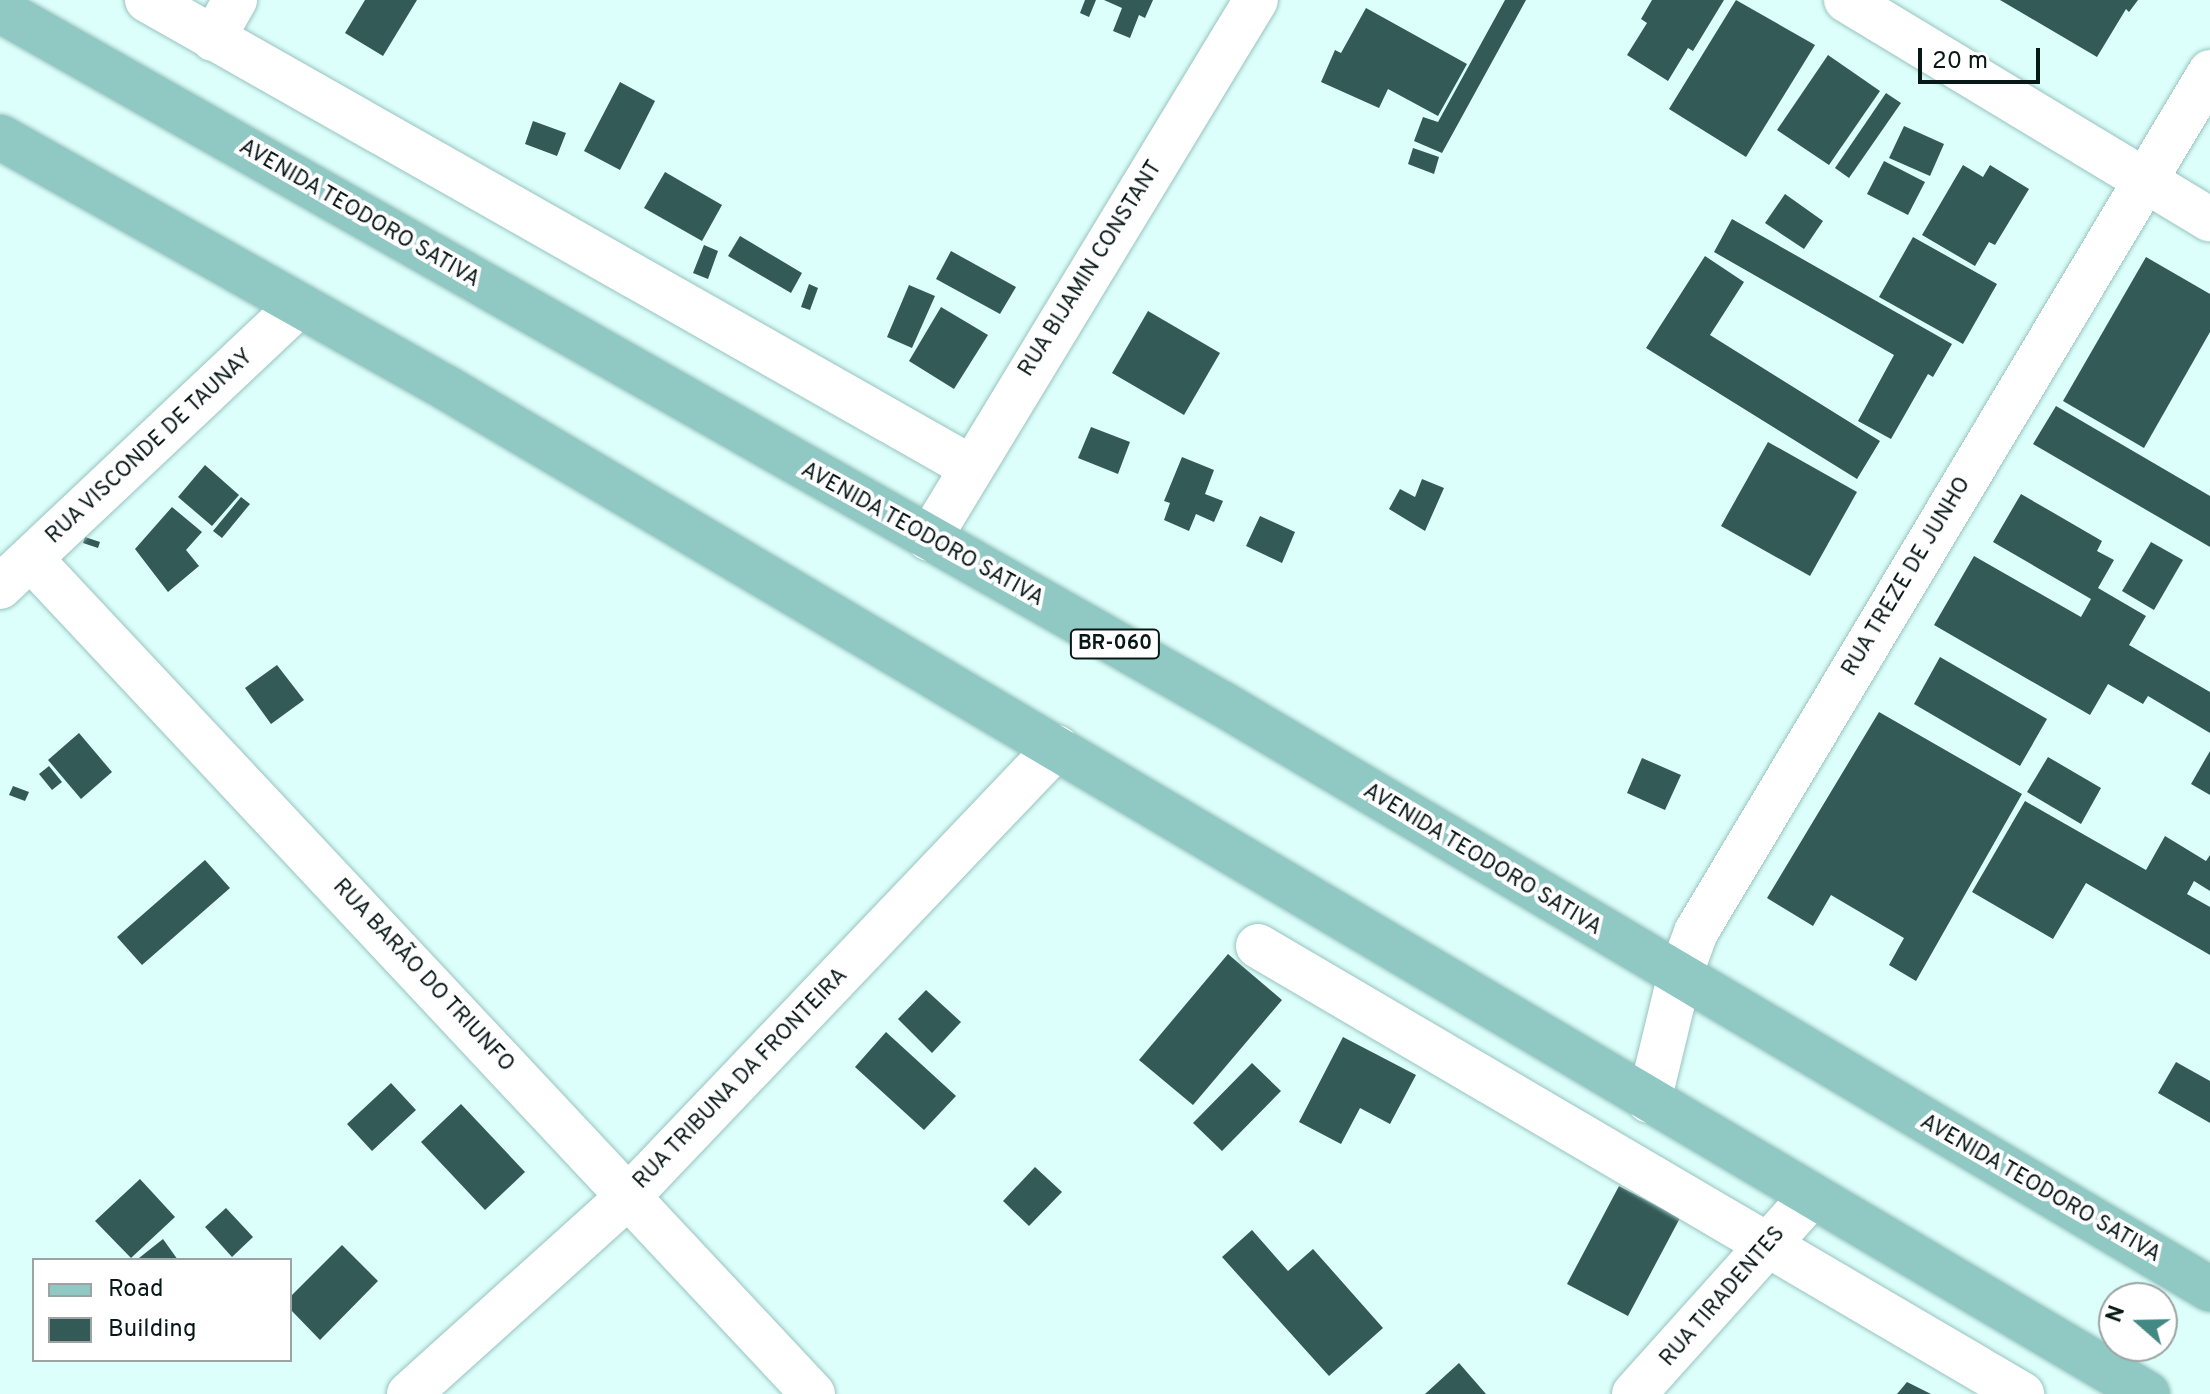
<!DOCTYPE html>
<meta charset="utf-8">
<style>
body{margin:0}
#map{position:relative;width:2210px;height:1394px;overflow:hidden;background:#dcfffb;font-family:Overpass,sans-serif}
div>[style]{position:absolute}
.building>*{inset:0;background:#335a57}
.roads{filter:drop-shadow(0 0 2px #99c3bf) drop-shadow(0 0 2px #99c3bf)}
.street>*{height:44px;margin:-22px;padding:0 22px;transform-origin:22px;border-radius:22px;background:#fff}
.primary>*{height:44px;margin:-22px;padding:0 22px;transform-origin:22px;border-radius:22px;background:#90c8c4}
span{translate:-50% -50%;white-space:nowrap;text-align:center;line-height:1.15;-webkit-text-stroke:8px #fff;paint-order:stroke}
.shield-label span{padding:2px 6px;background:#fff;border:2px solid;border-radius:6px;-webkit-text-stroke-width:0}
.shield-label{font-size:20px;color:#081816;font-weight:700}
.street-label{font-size:22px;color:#081816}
.legend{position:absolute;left:32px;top:1258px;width:260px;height:104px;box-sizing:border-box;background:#fff;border:2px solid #9ca3a2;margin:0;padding:10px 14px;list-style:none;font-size:24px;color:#081816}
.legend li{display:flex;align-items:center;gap:16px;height:40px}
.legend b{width:40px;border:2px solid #9ca3a2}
.north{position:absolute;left:2098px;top:1282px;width:80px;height:80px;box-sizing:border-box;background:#fff;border:2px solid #9ca3a2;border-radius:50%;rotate:290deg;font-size:22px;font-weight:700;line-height:32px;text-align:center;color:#081816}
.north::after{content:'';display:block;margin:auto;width:28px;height:36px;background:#428983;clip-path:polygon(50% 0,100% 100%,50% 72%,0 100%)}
.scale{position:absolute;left:1918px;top:48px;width:122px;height:36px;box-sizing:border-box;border:4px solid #081816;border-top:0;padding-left:10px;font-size:24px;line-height:28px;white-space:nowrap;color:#081816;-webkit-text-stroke:6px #fff;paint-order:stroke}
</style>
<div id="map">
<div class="building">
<i style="clip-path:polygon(365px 0,417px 0,383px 56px,345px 33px)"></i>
<i style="clip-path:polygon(1085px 0,1096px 0,1089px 17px,1080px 13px)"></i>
<i style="clip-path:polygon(1104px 0,1153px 0,1145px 18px,1139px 15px,1130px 38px,1113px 31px,1122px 8px)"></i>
<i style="clip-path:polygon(1505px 0,1526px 0,1442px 153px,1414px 141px,1423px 117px,1438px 122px)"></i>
<i style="clip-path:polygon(1652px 0,1724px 0,1693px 51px,1688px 48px,1668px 81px,1627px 55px,1647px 23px,1641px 19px)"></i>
<i style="clip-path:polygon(1736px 0,1815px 45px,1746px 157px,1669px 109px)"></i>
<i style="clip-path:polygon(2000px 0,2138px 0,2129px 12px,2126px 9px,2097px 57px)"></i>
<i style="clip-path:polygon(1366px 8px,1467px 64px,1438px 116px,1388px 89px,1379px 108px,1321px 82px,1335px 50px,1341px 53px)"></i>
<i style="clip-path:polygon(1828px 55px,1880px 91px,1829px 165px,1777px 130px)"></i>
<i style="clip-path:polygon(620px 82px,655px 101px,620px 170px,584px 151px)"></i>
<i style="clip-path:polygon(1886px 93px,1901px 103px,1849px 178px,1835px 168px)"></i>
<i style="clip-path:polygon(533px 121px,566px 133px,557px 156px,525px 144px)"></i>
<i style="clip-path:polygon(1904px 126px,1944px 144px,1930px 176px,1889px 158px)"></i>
<i style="clip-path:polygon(1413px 148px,1439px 157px,1434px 174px,1408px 164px)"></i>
<i style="clip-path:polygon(1884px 161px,1925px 182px,1908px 215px,1867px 194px)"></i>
<i style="clip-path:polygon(1963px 165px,1983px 177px,1990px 165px,2029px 189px,1995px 245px,1989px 242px,1975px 266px,1922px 235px)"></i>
<i style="clip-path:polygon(665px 172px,722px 205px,702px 241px,644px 208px)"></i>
<i style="clip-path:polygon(1785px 194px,1823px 221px,1804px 249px,1765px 223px)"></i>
<i style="clip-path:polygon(1732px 219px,1952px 344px,1933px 377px,1928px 374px,1891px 439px,1858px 421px,1894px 355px,1714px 252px)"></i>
<i style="clip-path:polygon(740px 236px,802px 273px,791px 293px,728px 256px)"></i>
<i style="clip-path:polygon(1913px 237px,1997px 284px,1963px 344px,1879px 297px)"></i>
<i style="clip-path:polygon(704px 245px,718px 251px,708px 279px,693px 273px)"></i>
<i style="clip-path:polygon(951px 251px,1016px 287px,1000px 314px,936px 279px)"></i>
<i style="clip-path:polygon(1705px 256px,1744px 282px,1710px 335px,1880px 441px,1857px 479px,1646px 348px)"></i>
<i style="clip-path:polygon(2146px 257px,2210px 294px,2210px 332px,2144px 448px,2063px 401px)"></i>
<i style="clip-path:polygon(809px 284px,818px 288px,810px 310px,801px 307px)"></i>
<i style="clip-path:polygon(909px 285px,935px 296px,912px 348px,887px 337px)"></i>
<i style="clip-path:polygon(941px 307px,988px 335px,954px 389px,909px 361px)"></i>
<i style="clip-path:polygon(1148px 311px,1220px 353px,1184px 415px,1112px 373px)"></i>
<i style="clip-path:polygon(2056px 406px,2210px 496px,2210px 547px,2033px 444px)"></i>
<i style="clip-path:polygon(1091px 427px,1130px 442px,1118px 474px,1078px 458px)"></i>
<i style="clip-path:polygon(1768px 442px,1857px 492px,1810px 576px,1721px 526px)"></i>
<i style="clip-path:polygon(1182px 457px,1214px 470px,1205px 494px,1223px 501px,1214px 522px,1196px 514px,1189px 531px,1164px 520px,1170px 503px,1164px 501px)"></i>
<i style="clip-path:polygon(205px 465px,239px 495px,212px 526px,178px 497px)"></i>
<i style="clip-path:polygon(1422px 479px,1444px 488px,1425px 531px,1389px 509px,1400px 489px,1415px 497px)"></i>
<i style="clip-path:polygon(2021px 494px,2102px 541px,2097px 551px,2114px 560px,2098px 588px,2146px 616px,2129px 645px,2210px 692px,2210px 733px,2148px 696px,2143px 704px,2108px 684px,2090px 715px,1934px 625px,1974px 556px,2081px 617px,2091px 599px,1993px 542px)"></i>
<i style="clip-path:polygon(241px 497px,250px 504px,222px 538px,213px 531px)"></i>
<i style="clip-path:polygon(172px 507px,202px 532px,186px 550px,199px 566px,168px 592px,135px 549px)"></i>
<i style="clip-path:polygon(1260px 516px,1295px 532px,1282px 563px,1246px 546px)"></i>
<i style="clip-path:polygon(85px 537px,100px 542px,98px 548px,83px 543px)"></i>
<i style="clip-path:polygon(2151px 542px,2183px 560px,2154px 610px,2122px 591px)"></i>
<i style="clip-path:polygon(1940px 657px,2047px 719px,2020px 766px,1914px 704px)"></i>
<i style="clip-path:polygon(277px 665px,304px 700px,271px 724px,245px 688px)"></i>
<i style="clip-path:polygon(1879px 712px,2022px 794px,1916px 981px,1889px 965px,1904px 938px,1831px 895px,1813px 926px,1767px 898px)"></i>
<i style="clip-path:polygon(79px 733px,112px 772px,81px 799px,48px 760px)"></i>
<i style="clip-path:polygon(2210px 751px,2210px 795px,2191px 784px)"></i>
<i style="clip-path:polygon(2048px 757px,2101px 788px,2081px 824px,2027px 792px)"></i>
<i style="clip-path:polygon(1642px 758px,1681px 775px,1665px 810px,1627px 793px)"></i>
<i style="clip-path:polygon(49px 766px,62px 782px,52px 790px,39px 774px)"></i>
<i style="clip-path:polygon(13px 786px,29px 792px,25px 801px,9px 795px)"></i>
<i style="clip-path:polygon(2025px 801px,2146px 870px,2165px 836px,2206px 861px,2210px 855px,2210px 891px,2194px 881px,2187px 894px,2210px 907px,2210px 955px,2086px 883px,2053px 939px,1972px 892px)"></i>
<i style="clip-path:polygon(205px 860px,230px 888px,142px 965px,117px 937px)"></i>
<i style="clip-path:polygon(1228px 954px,1282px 1000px,1193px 1105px,1139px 1060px)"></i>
<i style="clip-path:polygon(926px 990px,961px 1022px,932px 1053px,898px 1019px)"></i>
<i style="clip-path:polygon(886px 1032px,956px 1096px,924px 1130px,855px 1067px)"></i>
<i style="clip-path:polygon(1343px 1037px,1416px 1075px,1390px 1124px,1360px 1108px,1341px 1144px,1299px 1122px)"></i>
<i style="clip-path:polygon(2176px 1062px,2210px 1081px,2210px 1123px,2158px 1093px)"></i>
<i style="clip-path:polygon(1252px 1063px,1281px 1091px,1222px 1151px,1193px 1123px)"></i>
<i style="clip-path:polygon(391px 1083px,416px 1110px,372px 1151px,347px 1124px)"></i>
<i style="clip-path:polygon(461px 1104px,525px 1172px,485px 1210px,421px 1142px)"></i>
<i style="clip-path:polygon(1035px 1167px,1062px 1192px,1029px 1226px,1003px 1201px)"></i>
<i style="clip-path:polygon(140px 1179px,175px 1217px,131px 1258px,95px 1221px)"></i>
<i style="clip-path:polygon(1619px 1186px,1680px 1218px,1628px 1316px,1567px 1284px)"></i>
<i style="clip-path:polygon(226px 1208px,253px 1237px,232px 1257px,205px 1227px)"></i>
<i style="clip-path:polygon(1252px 1230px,1288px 1271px,1313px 1249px,1383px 1328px,1329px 1376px,1222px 1257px)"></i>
<i style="clip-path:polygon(163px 1239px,178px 1260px,141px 1260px,139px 1258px)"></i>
<i style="clip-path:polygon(342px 1245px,378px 1281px,320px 1340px,290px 1309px,290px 1297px)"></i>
<i style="clip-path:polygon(1459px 1363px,1486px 1394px,1425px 1394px)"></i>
<i style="clip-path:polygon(1907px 1382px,1931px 1394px,1897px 1394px)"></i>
</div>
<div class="roads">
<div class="street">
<i style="left:147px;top:0;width:945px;rotate:29.55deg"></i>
<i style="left:1846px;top:0;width:425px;rotate:31.1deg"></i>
<i style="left:213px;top:39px;width:45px;rotate:-60.6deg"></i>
<i style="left:929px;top:539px;width:630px;rotate:-58.76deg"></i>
<i style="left:31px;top:559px;width:1144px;rotate:46.88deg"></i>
<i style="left:0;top:587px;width:410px;rotate:-43.3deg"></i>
<i style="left:1258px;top:946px;width:886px;rotate:30.39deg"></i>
<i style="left:1649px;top:1101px;width:127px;rotate:-76.3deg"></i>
<i style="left:1679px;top:978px;width:49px;rotate:-69.7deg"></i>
<i style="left:1696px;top:932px;width:1002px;rotate:-59.13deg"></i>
<i style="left:409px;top:1394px;width:296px;rotate:-42deg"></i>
<i style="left:629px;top:1196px;width:620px;rotate:-46.37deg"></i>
<i style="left:1634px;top:1394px;width:263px;rotate:-48.1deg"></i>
</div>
<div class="primary">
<i style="left:0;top:10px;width:1404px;rotate:29.58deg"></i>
<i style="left:1221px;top:703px;width:1150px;rotate:30.65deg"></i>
<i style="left:0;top:137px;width:510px;rotate:29.33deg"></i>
<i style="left:445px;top:387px;width:1978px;rotate:30.6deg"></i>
</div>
</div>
<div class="shield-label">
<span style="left:1115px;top:644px">BR-060</span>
</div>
<div class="street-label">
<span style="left:359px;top:214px;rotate:30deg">AVENIDA TEODORO SATIVA</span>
<span style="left:1091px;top:269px;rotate:-58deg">RUA BIJAMIN CONSTANT</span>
<span style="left:150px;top:447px;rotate:-43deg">RUA VISCONDE DE TAUNAY</span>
<span style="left:922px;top:535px;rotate:29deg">AVENIDA TEODORO SATIVA</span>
<span style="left:1907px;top:577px;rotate:-59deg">RUA TREZE DE JUNHO</span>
<span style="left:1482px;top:860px;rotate:31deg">AVENIDA TEODORO SATIVA</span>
<span style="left:423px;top:976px;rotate:47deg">RUA BARÃO DO TRIUNFO</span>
<span style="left:741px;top:1079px;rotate:-46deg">RUA TRIBUNA DA FRONTEIRA</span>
<span style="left:2040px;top:1189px;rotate:30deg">AVENIDA TEODORO SATIVA</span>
<span style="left:1723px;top:1297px;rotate:-49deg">RUA TIRADENTES</span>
</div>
<ul class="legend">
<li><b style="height:10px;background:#90c8c4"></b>Road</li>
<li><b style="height:22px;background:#335a57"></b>Building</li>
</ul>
<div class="north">N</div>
<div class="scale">20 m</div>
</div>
